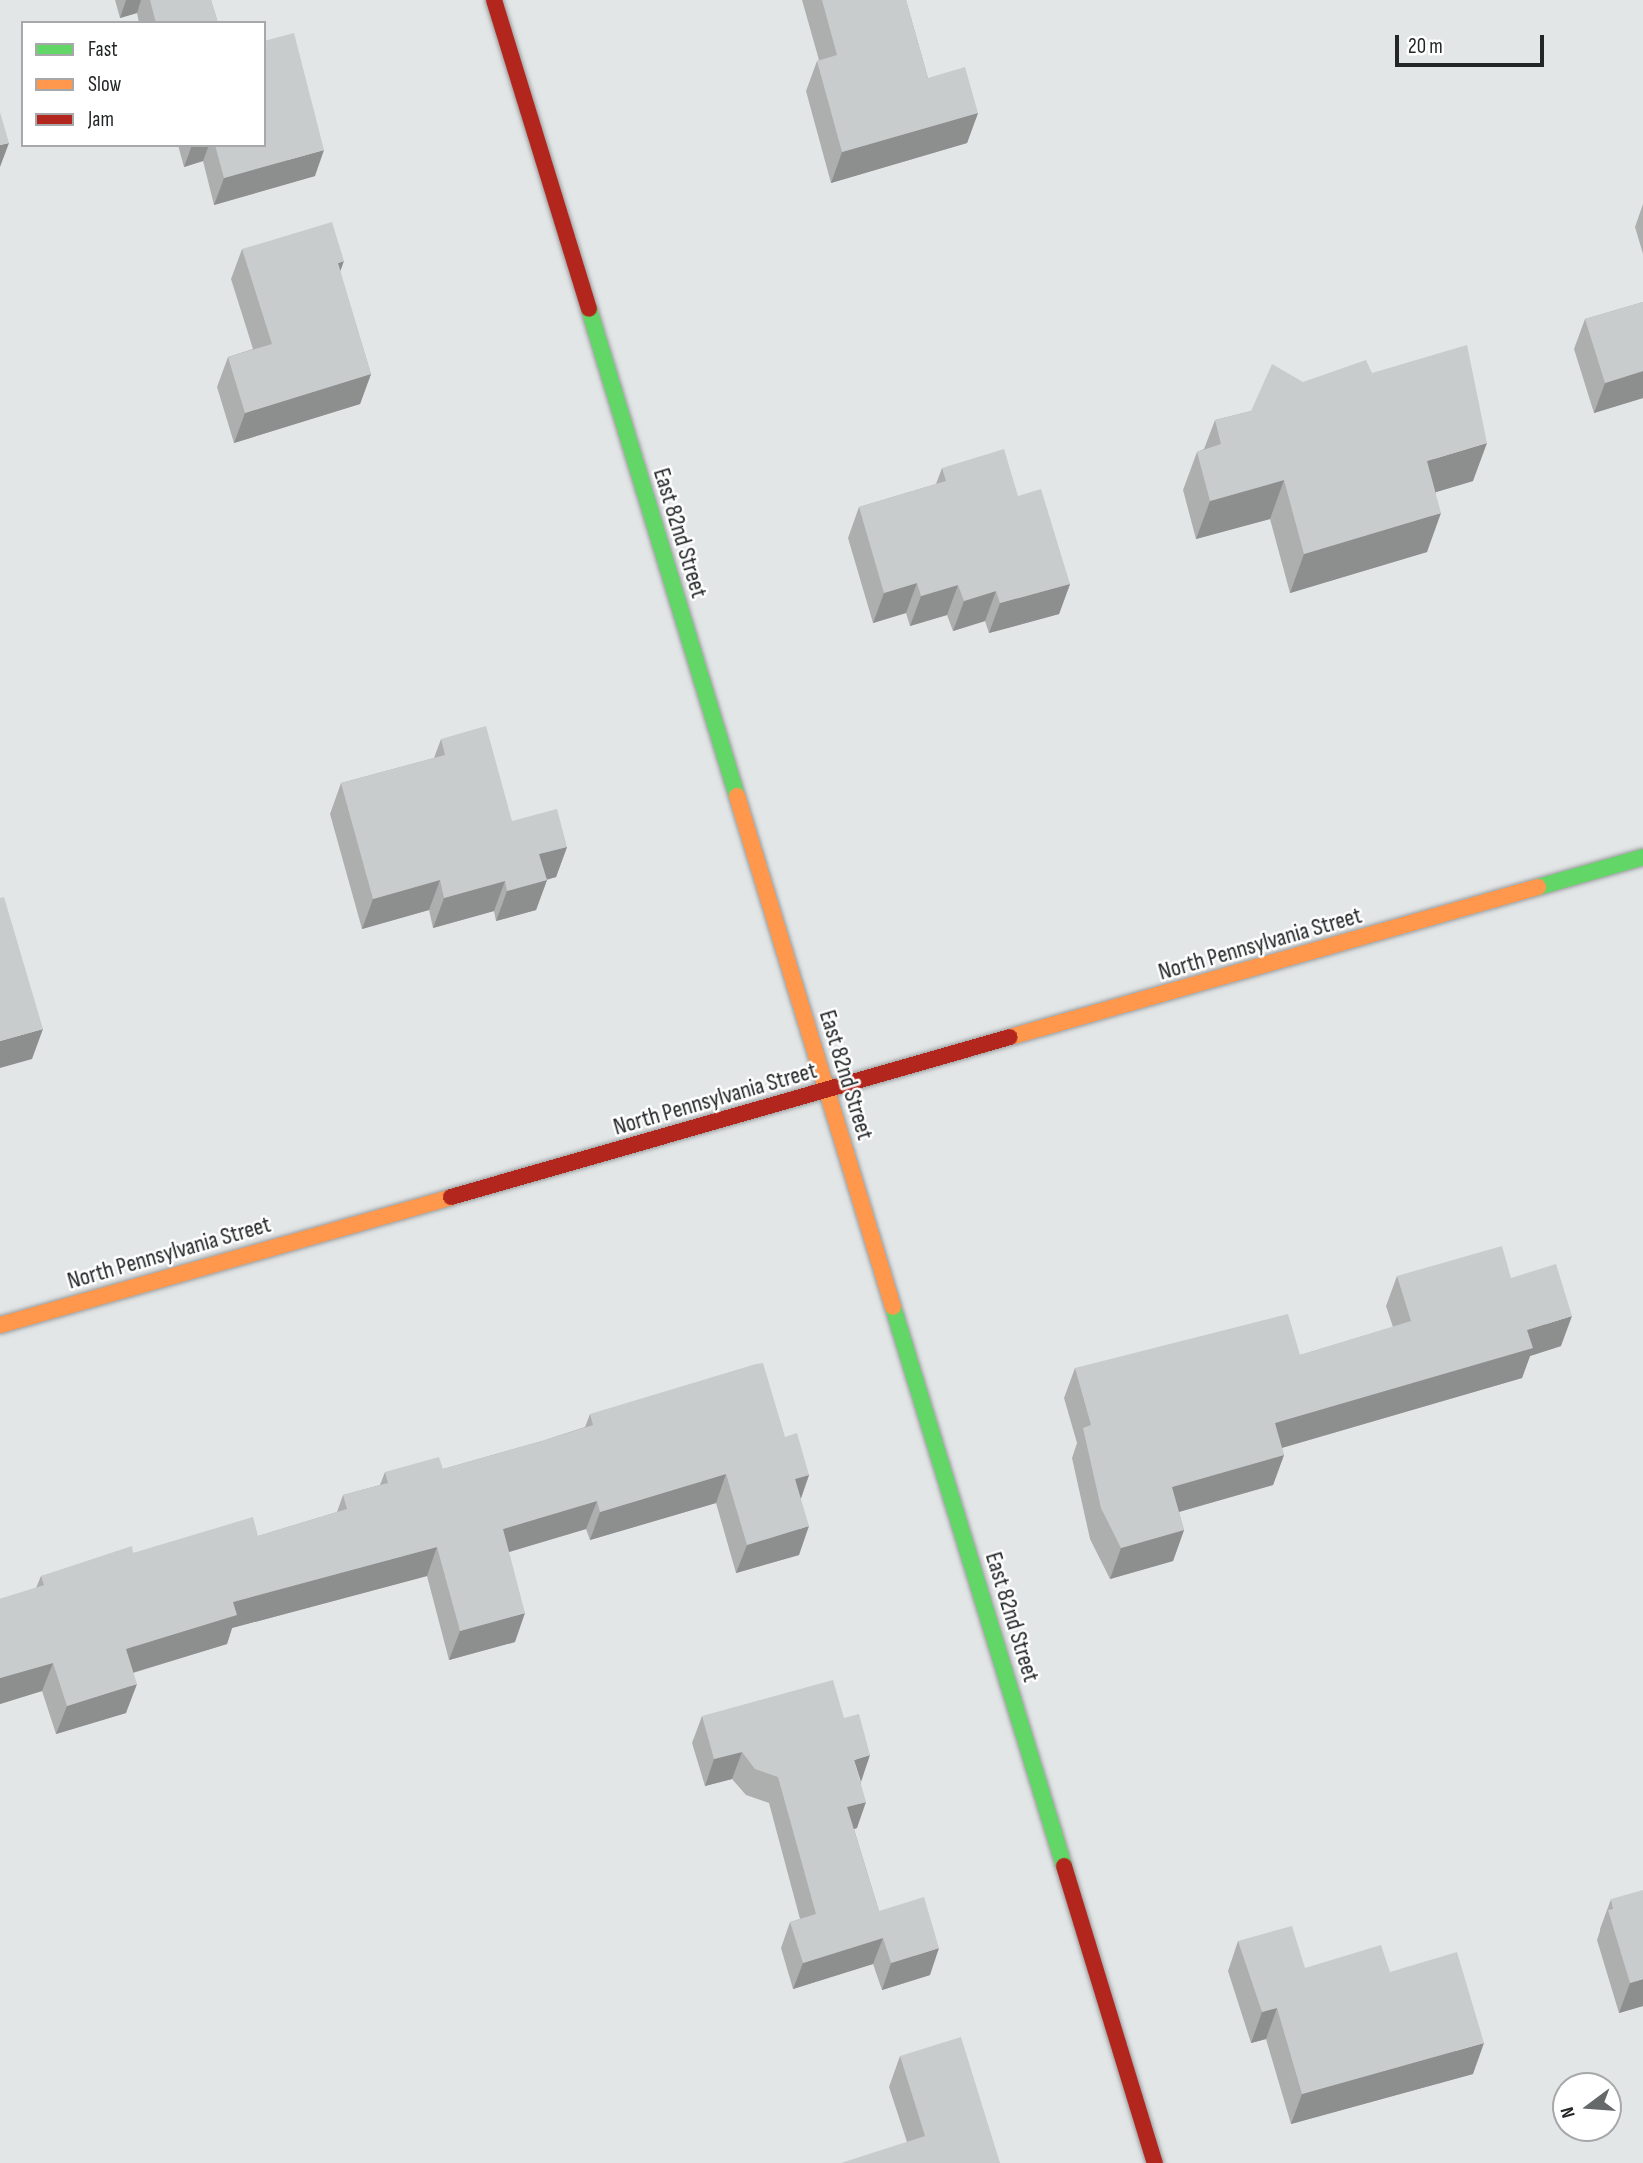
<!DOCTYPE html>
<style>
body{margin:0}
#map{position:relative;width:1643px;height:2163px;overflow:hidden;background:#e3e6e7;font-family:"Sofia Sans Condensed",sans-serif}
div>[style]{position:absolute}
.roads{filter:drop-shadow(0 0 2px #9a9c9d) drop-shadow(0 0 2px #9a9c9d)}
.fast>*{height:16px;margin:-8px;padding:0 8px;transform-origin:8px;border-radius:8px;background:#63d668}
.slow>*{height:16px;margin:-8px;padding:0 8px;transform-origin:8px;border-radius:8px;background:#ff974d}
.jam>*{height:16px;margin:-8px;padding:0 8px;transform-origin:8px;border-radius:8px;background:#b3261e}
.wall>*{inset:0;background:#adafaf}
.shaded-wall>*{inset:0;background:#8d8f8f}
.building>*{inset:0;background:#c9cccc}
span{translate:-50% -50%;white-space:nowrap;text-align:center;line-height:1.15;-webkit-text-stroke:5px #fff;paint-order:stroke}
.street-label{font-size:24px;color:#232627}
.legend{position:absolute;left:21px;top:21px;width:245px;height:126px;box-sizing:border-box;background:#fff;border:2px solid #a7a8a9;margin:0;padding:9px 12px;list-style:none;font-size:21px;color:#232627}
.legend li{display:flex;align-items:center;gap:14px;height:35px}
.legend b{width:35px;border:2px solid #a7a8a9}
.north{position:absolute;left:1552px;top:2072px;width:70px;height:70px;box-sizing:border-box;background:#fff;border:2px solid #a7a8a9;border-radius:50%;rotate:254deg;font-size:19px;font-weight:700;line-height:28px;text-align:center;color:#232627}
.north::after{content:'';display:block;margin:auto;width:24px;height:32px;background:#66696a;clip-path:polygon(50% 0,100% 100%,50% 72%,0 100%)}
.scale{position:absolute;left:1395px;top:35px;width:149px;height:32px;box-sizing:border-box;border:4px solid #232627;border-top:0;padding-left:9px;font-size:21px;line-height:24px;white-space:nowrap;color:#232627;-webkit-text-stroke:5px #fff;paint-order:stroke}
</style>
<div id="map">
<div class="roads">
<div class="fast">
<i style="left:589px;top:309px;width:509px;rotate:73.1deg"></i>
<i style="left:1538px;top:887px;width:109px;rotate:-15.9deg"></i>
<i style="left:893px;top:1307px;width:585px;rotate:72.99deg"></i>
</div>
<div class="slow">
<i style="left:737px;top:796px;width:534px;rotate:73.02deg"></i>
<i style="left:1010px;top:1037px;width:549px;rotate:-15.86deg"></i>
<i style="left:0;top:1325px;width:469px;rotate:-15.8deg"></i>
</div>
<div class="jam">
<i style="left:494px;top:0;width:323px;rotate:72.9deg"></i>
<i style="left:451px;top:1197px;width:581px;rotate:-15.97deg"></i>
<i style="left:1064px;top:1866px;width:311px;rotate:73deg"></i>
</div>
</div>
<div class="wall">
<i style="clip-path:polygon(115px 0,211px 0,218px 23px,139px 23px,137px 13px,120px 18px)"></i>
<i style="clip-path:polygon(802px 0,906px 0,928px 78px,978px 113px,967px 143px,831px 183px,806px 91px,817px 61px,819px 60px)"></i>
<i style="clip-path:polygon(178px 145px,264px 145px,315px 176px,214px 205px,203px 161px,184px 167px)"></i>
<i style="clip-path:polygon(1643px 204px,1643px 254px,1635px 227px)"></i>
<i style="clip-path:polygon(242px 249px,340px 272px,371px 374px,360px 404px,234px 443px,217px 387px,228px 357px,253px 349px,231px 279px)"></i>
<i style="clip-path:polygon(1643px 302px,1643px 398px,1594px 413px,1574px 349px,1585px 319px)"></i>
<i style="clip-path:polygon(1303px 382px,1473px 481px,1436px 492px,1427px 552px,1290px 593px,1270px 519px,1196px 539px,1183px 490px,1197px 452px,1204px 449px,1215px 420px,1251px 411px)"></i>
<i style="clip-path:polygon(942px 468px,1018px 496px,1070px 584px,1059px 614px,989px 633px,985px 621px,953px 631px,947px 615px,910px 626px,906px 613px,873px 623px,848px 538px,859px 507px,936px 484px)"></i>
<i style="clip-path:polygon(441px 739px,512px 821px,567px 847px,556px 877px,547px 880px,536px 910px,496px 921px,494px 911px,433px 928px,429px 910px,362px 929px,330px 814px,341px 783px,434px 758px)"></i>
<i style="clip-path:polygon(1397px 1276px,1511px 1278px,1561px 1346px,1530px 1356px,1522px 1378px,1282px 1448px,1284px 1455px,1273px 1485px,1179px 1512px,1184px 1530px,1173px 1561px,1110px 1579px,1090px 1539px,1072px 1458px,1077px 1443px,1064px 1398px,1075px 1368px,1300px 1355px,1393px 1327px,1386px 1306px)"></i>
<i style="clip-path:polygon(590px 1414px,785px 1437px,809px 1475px,801px 1498px,799px 1555px,736px 1573px,716px 1503px,590px 1540px,586px 1529px,509px 1552px,515px 1642px,449px 1660px,427px 1576px,232px 1628px,227px 1644px,133px 1673px,126px 1713px,56px 1734px,42px 1691px,0 1704px,0 1599px,36px 1588px,41px 1576px,133px 1553px,258px 1536px,337px 1512px,343px 1495px,380px 1485px,385px 1472px,443px 1469px,542px 1441px,585px 1427px)"></i>
<i style="clip-path:polygon(702px 1716px,861px 1782px,857px 1828px,854px 1829px,879px 1911px,930px 1975px,882px 1990px,873px 1964px,793px 1989px,781px 1948px,790px 1922px,800px 1919px,769px 1803px,746px 1795px,732px 1779px,705px 1786px,692px 1743px)"></i>
<i style="clip-path:polygon(1611px 1899px,1643px 2006px,1619px 2013px,1597px 1940px,1600px 1931px,1600px 1929px)"></i>
<i style="clip-path:polygon(1238px 1941px,1305px 1968px,1390px 1972px,1473px 2074px,1291px 2124px,1266px 2039px,1251px 2043px,1228px 1971px)"></i>
<i style="clip-path:polygon(900px 2056px,1000px 2163px,907px 2142px,889px 2087px)"></i>
</div>
<div class="shaded-wall">
<i style="clip-path:polygon(126px 0,141px 0,137px 13px,120px 18px)"></i>
<i style="clip-path:polygon(978px 113px,967px 143px,831px 183px,842px 152px)"></i>
<i style="clip-path:polygon(9px 143px,0 167px,0 145px)"></i>
<i style="clip-path:polygon(192px 145px,209px 145px,203px 161px,184px 167px)"></i>
<i style="clip-path:polygon(324px 150px,315px 176px,214px 205px,224px 178px)"></i>
<i style="clip-path:polygon(344px 261px,333px 291px,338px 263px)"></i>
<i style="clip-path:polygon(1643px 371px,1643px 398px,1594px 413px,1605px 383px)"></i>
<i style="clip-path:polygon(371px 374px,360px 404px,234px 443px,245px 413px)"></i>
<i style="clip-path:polygon(1487px 443px,1473px 481px,1413px 499px,1427px 461px)"></i>
<i style="clip-path:polygon(1284px 480px,1270px 519px,1196px 539px,1210px 501px)"></i>
<i style="clip-path:polygon(1441px 513px,1427px 552px,1290px 593px,1304px 554px)"></i>
<i style="clip-path:polygon(917px 583px,906px 613px,873px 623px,884px 593px)"></i>
<i style="clip-path:polygon(1070px 584px,1059px 614px,989px 633px,1000px 603px)"></i>
<i style="clip-path:polygon(958px 585px,947px 615px,910px 626px,921px 596px)"></i>
<i style="clip-path:polygon(996px 591px,985px 621px,953px 631px,964px 601px)"></i>
<i style="clip-path:polygon(567px 847px,556px 877px,528px 884px,539px 854px)"></i>
<i style="clip-path:polygon(440px 880px,429px 910px,362px 929px,373px 899px)"></i>
<i style="clip-path:polygon(547px 880px,536px 910px,496px 921px,507px 891px)"></i>
<i style="clip-path:polygon(505px 881px,494px 911px,433px 928px,444px 898px)"></i>
<i style="clip-path:polygon(43px 1029px,32px 1059px,0 1068px,0 1041px)"></i>
<i style="clip-path:polygon(1572px 1316px,1561px 1346px,1530px 1356px,1522px 1378px,1264px 1453px,1275px 1423px,1527px 1330px)"></i>
<i style="clip-path:polygon(1284px 1455px,1273px 1485px,1161px 1517px,1172px 1487px)"></i>
<i style="clip-path:polygon(726px 1474px,716px 1503px,590px 1540px,600px 1512px)"></i>
<i style="clip-path:polygon(809px 1475px,799px 1504px,795px 1479px)"></i>
<i style="clip-path:polygon(597px 1501px,586px 1529px,492px 1557px,503px 1529px)"></i>
<i style="clip-path:polygon(809px 1526px,799px 1555px,736px 1573px,747px 1545px)"></i>
<i style="clip-path:polygon(1184px 1530px,1173px 1561px,1110px 1579px,1121px 1548px)"></i>
<i style="clip-path:polygon(437px 1547px,427px 1576px,232px 1628px,227px 1644px,115px 1678px,126px 1649px,233px 1602px)"></i>
<i style="clip-path:polygon(525px 1613px,515px 1642px,449px 1660px,460px 1631px)"></i>
<i style="clip-path:polygon(53px 1663px,42px 1691px,0 1704px,0 1678px)"></i>
<i style="clip-path:polygon(137px 1684px,126px 1713px,56px 1734px,67px 1706px)"></i>
<i style="clip-path:polygon(742px 1752px,732px 1779px,705px 1786px,714px 1759px)"></i>
<i style="clip-path:polygon(870px 1755px,861px 1782px,854px 1760px)"></i>
<i style="clip-path:polygon(866px 1802px,857px 1828px,838px 1834px,847px 1807px)"></i>
<i style="clip-path:polygon(883px 1938px,873px 1964px,793px 1989px,803px 1963px)"></i>
<i style="clip-path:polygon(939px 1948px,930px 1975px,882px 1990px,891px 1963px)"></i>
<i style="clip-path:polygon(1643px 1979px,1643px 2006px,1619px 2013px,1630px 1983px)"></i>
<i style="clip-path:polygon(1277px 2008px,1266px 2039px,1251px 2043px,1262px 2012px)"></i>
<i style="clip-path:polygon(1484px 2043px,1473px 2074px,1291px 2124px,1302px 2094px)"></i>
</div>
<div class="building">
<i style="clip-path:polygon(150px 0,211px 0,218px 23px,156px 23px)"></i>
<i style="clip-path:polygon(822px 0,906px 0,928px 78px,965px 67px,978px 113px,842px 152px,817px 61px,837px 55px)"></i>
<i style="clip-path:polygon(294px 33px,324px 150px,224px 178px,215px 145px,264px 145px,264px 41px)"></i>
<i style="clip-path:polygon(0 112px,9px 143px,0 145px)"></i>
<i style="clip-path:polygon(332px 222px,344px 261px,338px 263px,371px 374px,245px 413px,228px 357px,272px 344px,242px 249px)"></i>
<i style="clip-path:polygon(1643px 302px,1643px 371px,1605px 383px,1585px 319px)"></i>
<i style="clip-path:polygon(1467px 345px,1487px 443px,1427px 461px,1441px 513px,1304px 554px,1284px 480px,1210px 501px,1197px 452px,1221px 444px,1215px 420px,1251px 411px,1272px 364px,1303px 382px,1366px 360px,1372px 373px)"></i>
<i style="clip-path:polygon(1004px 449px,1018px 496px,1041px 489px,1070px 584px,1000px 603px,996px 591px,964px 601px,958px 585px,921px 596px,917px 583px,884px 593px,859px 507px,946px 481px,942px 468px)"></i>
<i style="clip-path:polygon(486px 726px,512px 821px,557px 809px,567px 847px,539px 854px,547px 880px,507px 891px,505px 881px,444px 898px,440px 880px,373px 899px,341px 783px,445px 755px,441px 739px)"></i>
<i style="clip-path:polygon(4px 897px,43px 1029px,0 1041px,0 898px)"></i>
<i style="clip-path:polygon(1502px 1246px,1511px 1278px,1556px 1264px,1572px 1316px,1527px 1330px,1533px 1348px,1275px 1423px,1284px 1455px,1172px 1487px,1184px 1530px,1121px 1548px,1101px 1508px,1083px 1428px,1091px 1425px,1075px 1368px,1288px 1314px,1300px 1355px,1411px 1321px,1397px 1276px)"></i>
<i style="clip-path:polygon(763px 1363px,785px 1437px,797px 1433px,809px 1475px,795px 1479px,809px 1526px,747px 1545px,726px 1474px,600px 1512px,597px 1501px,503px 1529px,525px 1613px,460px 1631px,437px 1547px,233px 1602px,237px 1615px,126px 1649px,137px 1684px,67px 1706px,53px 1663px,0 1678px,0 1599px,44px 1585px,41px 1576px,132px 1546px,133px 1553px,253px 1517px,258px 1536px,347px 1509px,343px 1495px,388px 1483px,385px 1472px,439px 1457px,443px 1469px,542px 1441px,593px 1425px,590px 1414px,756px 1364px)"></i>
<i style="clip-path:polygon(833px 1680px,844px 1718px,859px 1714px,870px 1755px,854px 1760px,866px 1802px,847px 1807px,879px 1911px,924px 1897px,939px 1948px,891px 1963px,883px 1938px,803px 1963px,790px 1922px,816px 1914px,778px 1777px,755px 1769px,742px 1752px,714px 1759px,702px 1716px)"></i>
<i style="clip-path:polygon(1643px 1890px,1643px 1979px,1630px 1983px,1608px 1910px,1613px 1909px,1611px 1899px)"></i>
<i style="clip-path:polygon(1292px 1926px,1305px 1968px,1381px 1945px,1390px 1972px,1457px 1952px,1484px 2043px,1302px 2094px,1277px 2008px,1262px 2012px,1238px 1941px)"></i>
<i style="clip-path:polygon(961px 2037px,1000px 2163px,841px 2163px,925px 2136px,900px 2056px)"></i>
</div>
<div class="street-label">
<span style="left:680px;top:533px;rotate:73deg">East 82nd Street</span>
<span style="left:1260px;top:944px;rotate:-16deg">North Pennsylvania Street</span>
<span style="left:846px;top:1075px;rotate:73deg">East 82nd Street</span>
<span style="left:715px;top:1099px;rotate:-16deg">North Pennsylvania Street</span>
<span style="left:169px;top:1253px;rotate:-16deg">North Pennsylvania Street</span>
<span style="left:1012px;top:1617px;rotate:73deg">East 82nd Street</span>
</div>
<ul class="legend">
<li><b style="height:9px;background:#63d668"></b>Fast</li>
<li><b style="height:9px;background:#ff974d"></b>Slow</li>
<li><b style="height:9px;background:#b3261e"></b>Jam</li>
</ul>
<div class="north">N</div>
<div class="scale">20 m</div>
</div>
